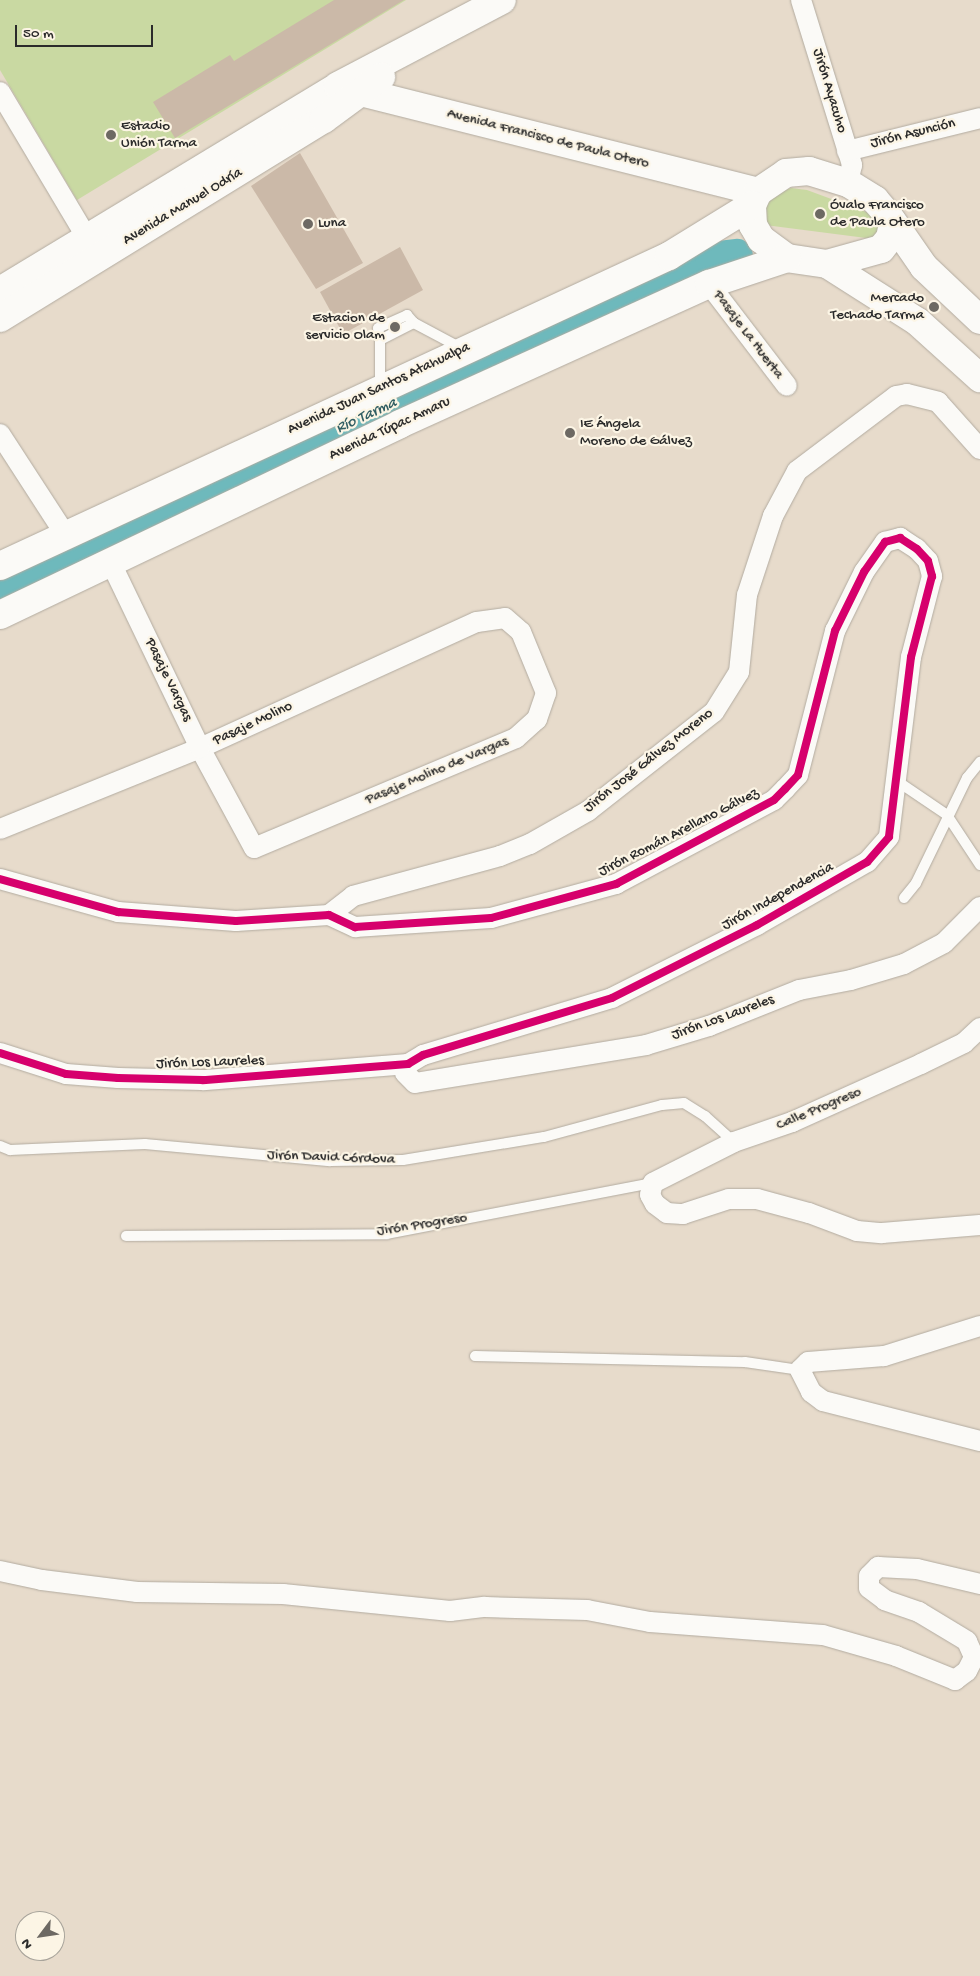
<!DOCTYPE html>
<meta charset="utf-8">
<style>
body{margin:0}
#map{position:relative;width:980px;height:1976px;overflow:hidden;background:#e7dbcb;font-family:"Gochi Hand",sans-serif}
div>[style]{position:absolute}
.green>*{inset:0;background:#c9d9a2}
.river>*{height:32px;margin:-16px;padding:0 16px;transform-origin:16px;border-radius:16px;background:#6eb9bc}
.building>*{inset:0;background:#cbb9a8}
.roads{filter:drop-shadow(0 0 1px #b2aba0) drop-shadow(0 0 1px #b2aba0)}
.lane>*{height:10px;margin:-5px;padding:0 5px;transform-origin:5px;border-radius:5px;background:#fbfaf7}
.street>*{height:20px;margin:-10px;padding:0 10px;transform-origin:10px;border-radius:10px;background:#fbfaf7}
.secondary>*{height:28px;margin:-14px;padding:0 14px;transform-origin:14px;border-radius:14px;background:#fbfaf7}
.highway>*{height:28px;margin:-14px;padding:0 14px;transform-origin:14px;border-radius:14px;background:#fbfaf7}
.cycleway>*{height:8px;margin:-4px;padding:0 4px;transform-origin:4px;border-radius:4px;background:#d6006c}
.dots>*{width:14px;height:14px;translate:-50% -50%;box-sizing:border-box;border:2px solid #fcf5e5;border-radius:50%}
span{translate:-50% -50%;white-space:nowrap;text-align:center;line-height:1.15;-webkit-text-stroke:4.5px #fcf5e5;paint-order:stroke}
.street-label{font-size:15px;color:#2b2b2b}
.poi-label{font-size:15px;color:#2b2b2b}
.left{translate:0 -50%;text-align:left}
.right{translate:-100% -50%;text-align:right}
.water-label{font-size:16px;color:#315e63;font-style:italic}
.north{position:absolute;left:15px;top:1911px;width:50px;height:50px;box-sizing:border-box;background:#fcf5e5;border:1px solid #a8a49b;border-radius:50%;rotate:239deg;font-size:14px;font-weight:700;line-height:20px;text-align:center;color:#2b2b2b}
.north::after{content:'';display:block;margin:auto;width:18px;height:22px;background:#6d6963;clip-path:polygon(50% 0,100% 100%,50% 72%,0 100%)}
.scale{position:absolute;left:15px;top:25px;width:138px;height:22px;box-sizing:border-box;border:2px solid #2b2b2b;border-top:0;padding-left:6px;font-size:15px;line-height:18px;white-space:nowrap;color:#2b2b2b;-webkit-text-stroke:4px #fcf5e5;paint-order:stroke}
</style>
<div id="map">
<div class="green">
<i style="clip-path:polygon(0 0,406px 0,77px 200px,0 70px)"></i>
<i style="clip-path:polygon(791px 188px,807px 190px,877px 216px,881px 225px,874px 239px,765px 225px,762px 208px,771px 196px)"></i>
</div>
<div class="river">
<i style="left:0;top:589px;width:718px;rotate:-25.14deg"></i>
<i style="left:650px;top:284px;width:66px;rotate:-23.1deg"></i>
<i style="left:711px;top:258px;width:26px;rotate:-7deg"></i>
</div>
<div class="building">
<i style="clip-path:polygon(334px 0,404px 0,175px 138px,153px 102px,230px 55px,234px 61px)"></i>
<i style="clip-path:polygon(300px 153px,363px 263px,316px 289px,251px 186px)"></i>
<i style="clip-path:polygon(400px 247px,423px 290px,343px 334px,320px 292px)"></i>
</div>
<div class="roads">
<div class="lane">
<i style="left:380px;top:340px;width:12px;rotate:-99deg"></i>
<i style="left:378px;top:328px;width:32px;rotate:-24deg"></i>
<i style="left:407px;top:315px;width:11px;rotate:49deg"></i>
<i style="left:380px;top:388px;width:48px;rotate:-90deg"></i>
<i style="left:380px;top:340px;width:38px;rotate:-27deg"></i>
<i style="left:414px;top:323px;width:53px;rotate:28deg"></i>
<i style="left:897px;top:781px;width:60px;rotate:34.2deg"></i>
<i style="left:947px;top:815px;width:60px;rotate:56.6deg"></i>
<i style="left:904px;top:898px;width:19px;rotate:-51deg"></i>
<i style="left:916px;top:883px;width:117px;rotate:-64.1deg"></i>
<i style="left:967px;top:778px;width:21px;rotate:-51deg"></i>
<i style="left:0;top:1146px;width:11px;rotate:22deg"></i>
<i style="left:10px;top:1150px;width:135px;rotate:-2.5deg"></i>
<i style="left:145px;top:1144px;width:186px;rotate:5.3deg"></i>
<i style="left:330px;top:1161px;width:73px;rotate:-0.8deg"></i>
<i style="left:403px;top:1160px;width:143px;rotate:-9.3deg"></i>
<i style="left:544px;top:1137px;width:122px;rotate:-15.2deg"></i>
<i style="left:662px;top:1105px;width:22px;rotate:-5deg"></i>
<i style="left:684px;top:1103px;width:25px;rotate:32deg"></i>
<i style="left:705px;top:1116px;width:39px;rotate:42deg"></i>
<i style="left:126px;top:1236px;width:261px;rotate:-0.4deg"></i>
<i style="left:387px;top:1234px;width:271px;rotate:-10.9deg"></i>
<i style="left:475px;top:1356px;width:270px;rotate:1.3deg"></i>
<i style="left:745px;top:1362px;width:56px;rotate:8.3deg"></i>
</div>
<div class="street">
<i style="left:801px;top:0;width:173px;rotate:72.8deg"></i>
<i style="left:852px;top:165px;width:18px;rotate:103deg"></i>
<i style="left:0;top:92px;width:170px;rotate:59.2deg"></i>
<i style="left:847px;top:151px;width:137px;rotate:-13.9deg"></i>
<i style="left:709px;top:284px;width:128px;rotate:52.6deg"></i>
<i style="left:0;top:434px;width:119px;rotate:57deg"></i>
<i style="left:0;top:829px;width:216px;rotate:-22deg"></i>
<i style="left:200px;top:748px;width:304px;rotate:-24.5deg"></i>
<i style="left:477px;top:622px;width:28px;rotate:-8deg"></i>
<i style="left:505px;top:618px;width:21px;rotate:41deg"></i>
<i style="left:521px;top:632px;width:66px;rotate:67.7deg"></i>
<i style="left:546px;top:693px;width:28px;rotate:109deg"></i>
<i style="left:537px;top:719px;width:28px;rotate:138deg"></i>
<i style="left:516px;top:738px;width:284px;rotate:157.2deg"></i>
<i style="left:254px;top:848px;width:114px;rotate:-118.4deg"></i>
<i style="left:200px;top:748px;width:205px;rotate:-115.7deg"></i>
<i style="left:0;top:879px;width:123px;rotate:15.6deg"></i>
<i style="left:118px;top:912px;width:118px;rotate:4.4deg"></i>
<i style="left:236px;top:921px;width:93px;rotate:-3.7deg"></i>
<i style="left:329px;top:915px;width:29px;rotate:25deg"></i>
<i style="left:355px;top:927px;width:136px;rotate:-3.8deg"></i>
<i style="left:491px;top:918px;width:130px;rotate:-15.2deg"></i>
<i style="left:616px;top:884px;width:179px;rotate:-28deg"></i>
<i style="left:774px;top:800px;width:16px;rotate:-45deg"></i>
<i style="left:785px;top:789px;width:19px;rotate:-47deg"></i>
<i style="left:798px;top:775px;width:149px;rotate:-75.6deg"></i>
<i style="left:835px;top:631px;width:66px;rotate:-63.8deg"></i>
<i style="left:864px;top:572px;width:37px;rotate:-55deg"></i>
<i style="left:885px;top:542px;width:16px;rotate:-15deg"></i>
<i style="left:900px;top:538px;width:20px;rotate:33deg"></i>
<i style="left:917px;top:549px;width:16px;rotate:47deg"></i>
<i style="left:928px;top:561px;width:16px;rotate:75deg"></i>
<i style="left:932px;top:576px;width:84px;rotate:104.5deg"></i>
<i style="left:911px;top:657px;width:181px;rotate:97deg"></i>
<i style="left:889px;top:837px;width:33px;rotate:131deg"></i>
<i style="left:867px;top:862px;width:127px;rotate:150.2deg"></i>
<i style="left:757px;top:925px;width:162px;rotate:153.3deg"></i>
<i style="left:612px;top:998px;width:197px;rotate:163.2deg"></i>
<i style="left:423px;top:1055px;width:17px;rotate:149deg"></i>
<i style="left:408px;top:1064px;width:206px;rotate:175.5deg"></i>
<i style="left:203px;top:1080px;width:85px;rotate:-178.7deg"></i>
<i style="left:118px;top:1078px;width:52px;rotate:-175.6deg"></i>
<i style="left:66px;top:1074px;width:69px;rotate:-162.3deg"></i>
<i style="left:329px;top:915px;width:31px;rotate:-38deg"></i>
<i style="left:353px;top:896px;width:152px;rotate:-15.2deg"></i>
<i style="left:500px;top:856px;width:32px;rotate:-22deg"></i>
<i style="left:530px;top:844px;width:67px;rotate:-29.6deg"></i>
<i style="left:588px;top:811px;width:160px;rotate:-38.2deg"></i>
<i style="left:714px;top:712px;width:47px;rotate:-58deg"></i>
<i style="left:739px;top:672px;width:77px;rotate:-84.1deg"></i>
<i style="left:747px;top:595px;width:83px;rotate:-71.8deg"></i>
<i style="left:773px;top:516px;width:51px;rotate:-61.9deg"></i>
<i style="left:797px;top:471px;width:124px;rotate:-37.1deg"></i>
<i style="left:896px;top:396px;width:11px;rotate:-10deg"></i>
<i style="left:907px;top:394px;width:32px;rotate:14deg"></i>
<i style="left:938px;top:402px;width:63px;rotate:48.2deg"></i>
<i style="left:980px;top:1028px;width:22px;rotate:137deg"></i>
<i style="left:964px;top:1043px;width:48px;rotate:154deg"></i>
<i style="left:921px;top:1064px;width:141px;rotate:155.8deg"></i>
<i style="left:792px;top:1122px;width:61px;rotate:161deg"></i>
<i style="left:734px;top:1142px;width:91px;rotate:153.2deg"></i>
<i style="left:653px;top:1183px;width:12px;rotate:104deg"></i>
<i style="left:650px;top:1195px;width:10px;rotate:61deg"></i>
<i style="left:655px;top:1204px;width:15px;rotate:37deg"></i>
<i style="left:667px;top:1213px;width:16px;rotate:4deg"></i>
<i style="left:683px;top:1214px;width:48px;rotate:-18.1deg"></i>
<i style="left:729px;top:1199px;width:28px"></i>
<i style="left:757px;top:1199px;width:54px;rotate:15.1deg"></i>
<i style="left:809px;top:1213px;width:51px;rotate:20.6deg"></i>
<i style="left:857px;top:1231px;width:25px;rotate:5deg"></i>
<i style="left:882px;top:1233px;width:98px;rotate:-4.7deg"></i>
<i style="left:408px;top:1064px;width:9px;rotate:108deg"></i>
<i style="left:405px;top:1073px;width:14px;rotate:45deg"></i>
<i style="left:415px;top:1083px;width:234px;rotate:-9.3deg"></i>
<i style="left:646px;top:1045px;width:66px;rotate:-16.8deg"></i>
<i style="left:709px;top:1026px;width:97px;rotate:-21.8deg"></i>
<i style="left:799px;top:990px;width:53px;rotate:-10.9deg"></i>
<i style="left:851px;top:980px;width:55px;rotate:-16.8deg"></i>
<i style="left:904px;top:964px;width:45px;rotate:-27.7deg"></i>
<i style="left:944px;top:943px;width:51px;rotate:-45deg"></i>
<i style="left:980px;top:1326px;width:101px;rotate:162.6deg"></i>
<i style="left:884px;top:1356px;width:76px;rotate:175.5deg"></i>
<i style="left:808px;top:1362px;width:11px;rotate:135deg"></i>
<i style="left:800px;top:1370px;width:25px;rotate:63deg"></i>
<i style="left:811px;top:1392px;width:15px;rotate:37deg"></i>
<i style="left:823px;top:1401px;width:162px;rotate:14.3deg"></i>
<i style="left:0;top:1571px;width:43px;rotate:12.1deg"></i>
<i style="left:42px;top:1580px;width:96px;rotate:7.2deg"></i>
<i style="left:137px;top:1592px;width:146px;rotate:0.8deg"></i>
<i style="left:283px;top:1594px;width:168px;rotate:5.8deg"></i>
<i style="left:450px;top:1611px;width:35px;rotate:-7deg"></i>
<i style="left:485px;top:1607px;width:102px;rotate:1.7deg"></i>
<i style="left:587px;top:1610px;width:64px;rotate:10.8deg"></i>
<i style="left:650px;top:1622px;width:173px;rotate:4.3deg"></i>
<i style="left:823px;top:1635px;width:76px;rotate:16deg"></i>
<i style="left:896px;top:1656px;width:64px;rotate:22.1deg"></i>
<i style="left:955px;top:1680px;width:15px;rotate:-37deg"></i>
<i style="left:967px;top:1671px;width:16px;rotate:-63deg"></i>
<i style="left:974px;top:1657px;width:17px;rotate:-114deg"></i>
<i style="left:967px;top:1641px;width:56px;rotate:-148.9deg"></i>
<i style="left:919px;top:1612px;width:36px;rotate:-161deg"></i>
<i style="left:885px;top:1600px;width:20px;rotate:-143deg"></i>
<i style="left:869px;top:1588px;width:12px;rotate:-90deg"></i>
<i style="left:869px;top:1576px;width:13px;rotate:-45deg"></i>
<i style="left:878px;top:1567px;width:39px;rotate:3deg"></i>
<i style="left:917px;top:1569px;width:65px;rotate:13.4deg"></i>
</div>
<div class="secondary">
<i style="left:349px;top:89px;width:422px;rotate:14.1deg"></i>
<i style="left:0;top:291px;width:395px;rotate:-31.2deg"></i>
<i style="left:338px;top:86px;width:185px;rotate:-27.7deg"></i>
<i style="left:0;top:318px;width:380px;rotate:-31.6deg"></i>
<i style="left:324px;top:119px;width:71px;rotate:-36.4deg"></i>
</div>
<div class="highway">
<i style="left:893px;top:223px;width:15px;rotate:101deg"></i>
<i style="left:890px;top:238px;width:14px;rotate:129deg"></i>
<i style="left:881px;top:249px;width:56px;rotate:164.5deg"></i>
<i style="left:827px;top:264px;width:40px;rotate:-171.5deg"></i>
<i style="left:787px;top:258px;width:32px;rotate:-144deg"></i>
<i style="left:761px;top:239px;width:16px;rotate:-120deg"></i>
<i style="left:753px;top:225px;width:20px;rotate:-93deg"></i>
<i style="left:752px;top:205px;width:14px;rotate:-65deg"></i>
<i style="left:758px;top:192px;width:34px;rotate:-34deg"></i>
<i style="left:786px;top:173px;width:23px;rotate:-5deg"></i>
<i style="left:809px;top:171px;width:41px;rotate:17.1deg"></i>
<i style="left:848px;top:183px;width:32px;rotate:32deg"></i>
<i style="left:875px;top:200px;width:20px;rotate:49deg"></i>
<i style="left:888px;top:215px;width:63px;rotate:55.3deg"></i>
<i style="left:924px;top:267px;width:77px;rotate:43.4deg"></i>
<i style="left:827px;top:264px;width:108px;rotate:32.5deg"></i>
<i style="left:918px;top:322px;width:84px;rotate:42.1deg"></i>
<i style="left:0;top:566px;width:737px;rotate:-24.86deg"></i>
<i style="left:669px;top:256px;width:97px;rotate:-31.6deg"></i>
<i style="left:0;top:615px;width:443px;rotate:-25.5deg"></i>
<i style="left:400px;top:424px;width:339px;rotate:-24.4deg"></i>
<i style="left:709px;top:284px;width:82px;rotate:-18.4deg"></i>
</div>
</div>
<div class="cycleway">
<i style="left:0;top:879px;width:123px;rotate:15.6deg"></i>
<i style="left:118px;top:912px;width:118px;rotate:4.4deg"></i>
<i style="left:236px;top:921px;width:93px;rotate:-3.7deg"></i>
<i style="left:329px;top:915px;width:29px;rotate:25deg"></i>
<i style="left:355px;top:927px;width:136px;rotate:-3.8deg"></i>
<i style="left:491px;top:918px;width:130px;rotate:-15.2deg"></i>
<i style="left:616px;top:884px;width:179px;rotate:-28deg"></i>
<i style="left:774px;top:800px;width:16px;rotate:-45deg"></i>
<i style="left:785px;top:789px;width:19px;rotate:-47deg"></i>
<i style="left:798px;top:775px;width:149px;rotate:-75.6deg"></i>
<i style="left:835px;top:631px;width:66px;rotate:-63.8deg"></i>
<i style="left:864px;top:572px;width:37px;rotate:-55deg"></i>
<i style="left:885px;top:542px;width:16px;rotate:-15deg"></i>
<i style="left:900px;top:538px;width:20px;rotate:33deg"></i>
<i style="left:917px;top:549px;width:16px;rotate:47deg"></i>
<i style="left:928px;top:561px;width:16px;rotate:75deg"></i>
<i style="left:932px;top:576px;width:84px;rotate:104.5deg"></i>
<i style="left:911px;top:657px;width:181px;rotate:97deg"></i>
<i style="left:889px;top:837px;width:33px;rotate:131deg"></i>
<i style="left:867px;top:862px;width:127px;rotate:150.2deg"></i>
<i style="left:757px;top:925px;width:162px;rotate:153.3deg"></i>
<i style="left:612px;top:998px;width:197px;rotate:163.2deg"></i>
<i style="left:423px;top:1055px;width:17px;rotate:149deg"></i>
<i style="left:408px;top:1064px;width:206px;rotate:175.5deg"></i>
<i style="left:203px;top:1080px;width:85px;rotate:-178.7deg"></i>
<i style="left:118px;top:1078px;width:52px;rotate:-175.6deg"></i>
<i style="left:66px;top:1074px;width:69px;rotate:-162.3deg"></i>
</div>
<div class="dots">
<i style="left:111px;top:135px;background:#6d6963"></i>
<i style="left:820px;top:214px;background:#6d6963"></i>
<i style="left:308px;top:224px;background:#6d6963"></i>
<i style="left:934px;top:307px;background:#6d6963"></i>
<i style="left:395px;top:327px;background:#6d6963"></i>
<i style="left:570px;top:433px;background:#6d6963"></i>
</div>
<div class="street-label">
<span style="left:829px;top:91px;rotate:73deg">Jirón Ayacuho</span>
<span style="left:913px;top:134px;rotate:-14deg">Jirón Asunción</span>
<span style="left:548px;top:139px;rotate:14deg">Avenida Francisco de Paula Otero</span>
<span style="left:183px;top:207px;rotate:-31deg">Avenida Manuel Odría</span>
<span style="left:748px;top:335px;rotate:53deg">Pasaje La Huerta</span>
<span style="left:379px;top:389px;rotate:-25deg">Avenida Juan Santos Atahualpa</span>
<span style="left:390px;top:429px;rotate:-25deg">Avenida Túpac Amaru</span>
<span style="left:168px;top:680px;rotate:64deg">Pasaje Vargas</span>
<span style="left:253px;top:724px;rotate:-25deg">Pasaje Molino</span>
<span style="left:649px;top:761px;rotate:-38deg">Jirón José Gálvez Moreno</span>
<span style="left:437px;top:771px;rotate:-23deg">Pasaje Molino de Vargas</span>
<span style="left:679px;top:833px;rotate:-27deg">Jirón Román Arellano Gálvez</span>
<span style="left:778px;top:897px;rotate:-29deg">Jirón Independencia</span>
<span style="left:723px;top:1018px;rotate:-20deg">Jirón Los Laureles</span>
<span style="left:210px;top:1063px;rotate:-2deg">Jirón Los Laureles</span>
<span style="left:819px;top:1109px;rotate:-23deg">Calle Progreso</span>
<span style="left:331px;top:1158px;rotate:2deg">Jirón David Córdova</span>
<span style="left:422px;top:1225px;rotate:-9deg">Jirón Progreso</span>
</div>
<div class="poi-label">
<span class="left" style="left:121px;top:135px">Estadio<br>Unión Tarma</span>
<span class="left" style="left:830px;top:214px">Óvalo Francisco<br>de Paula Otero</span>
<span class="left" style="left:318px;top:224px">Luna</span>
<span class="right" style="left:924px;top:307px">Mercado<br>Techado Tarma</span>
<span class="right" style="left:385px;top:327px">Estacion de<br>servicio Olam</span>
<span class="left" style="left:580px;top:433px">IE Ángela<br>Moreno de Gálvez</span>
</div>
<div class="water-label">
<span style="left:367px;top:417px;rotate:-25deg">Río Tarma</span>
</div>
<div class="north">N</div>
<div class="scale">50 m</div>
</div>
